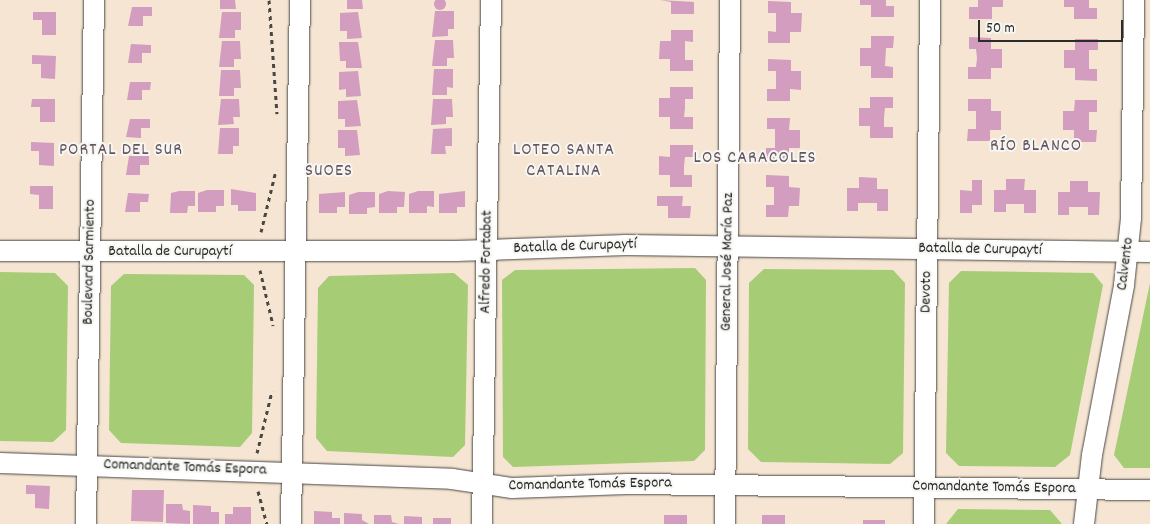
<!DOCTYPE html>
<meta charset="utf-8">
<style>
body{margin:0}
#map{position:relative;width:1150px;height:524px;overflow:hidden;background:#f5e5d2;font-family:Dekko,sans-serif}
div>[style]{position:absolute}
.green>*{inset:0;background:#a7cc76}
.building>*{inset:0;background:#d29dbe}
.round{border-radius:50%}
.path>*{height:3px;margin-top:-1.5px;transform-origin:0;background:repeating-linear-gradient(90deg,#494744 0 4px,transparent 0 8px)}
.roads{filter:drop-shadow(0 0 1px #494744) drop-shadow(0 0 1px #494744)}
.minor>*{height:20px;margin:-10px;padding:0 10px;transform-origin:10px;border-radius:10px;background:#fff}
span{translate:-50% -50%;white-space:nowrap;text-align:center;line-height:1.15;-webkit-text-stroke:4px #f6f6f2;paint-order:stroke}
.street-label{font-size:16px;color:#2b2b2b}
.neighbourhood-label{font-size:18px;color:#65535e;letter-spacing:1px}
.scale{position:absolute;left:978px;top:20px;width:145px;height:22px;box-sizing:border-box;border:2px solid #2b2b2b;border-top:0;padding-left:6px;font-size:15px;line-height:18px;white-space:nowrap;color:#2b2b2b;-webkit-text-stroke:4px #f6f6f2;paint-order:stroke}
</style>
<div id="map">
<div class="green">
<i style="clip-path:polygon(695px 268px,706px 280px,705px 450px,694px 461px,513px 467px,503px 457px,502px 280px,515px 270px)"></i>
<i style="clip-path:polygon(764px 269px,893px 270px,905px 283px,903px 453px,890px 464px,761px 462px,748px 449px,749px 283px)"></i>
<i style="clip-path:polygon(961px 271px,1093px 273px,1103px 285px,1070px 455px,1055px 467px,959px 466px,946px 453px,949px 283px)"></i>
<i style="clip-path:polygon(0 272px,55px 273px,68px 286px,66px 430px,53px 442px,0 441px)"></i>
<i style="clip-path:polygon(454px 273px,468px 285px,465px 445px,453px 457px,327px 451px,316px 438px,318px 288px,329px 276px)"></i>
<i style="clip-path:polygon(124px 274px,244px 275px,254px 285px,252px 433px,240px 447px,121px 443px,109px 430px,111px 286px)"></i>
<i style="clip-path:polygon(1150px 283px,1150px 468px,1124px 468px,1114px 455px)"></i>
<i style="clip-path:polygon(958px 509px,1050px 510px,1062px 524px,946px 524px)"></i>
</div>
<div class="building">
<i class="round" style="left:434px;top:-2px;width:12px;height:12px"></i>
<i style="clip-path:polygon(220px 0,235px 0,236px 9px,220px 9px)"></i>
<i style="clip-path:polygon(347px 0,362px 0,363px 9px,347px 9px)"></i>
<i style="clip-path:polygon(660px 0,694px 2px,694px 14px,671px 14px,671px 2px)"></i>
<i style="clip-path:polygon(860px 0,886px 0,886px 6px,894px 6px,894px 17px,871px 17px,871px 5px,860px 5px)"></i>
<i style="clip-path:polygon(978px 0,1003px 0,1003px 7px,992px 7px,992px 19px,969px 19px,969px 7px,978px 7px)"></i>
<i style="clip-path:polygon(1064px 0,1089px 0,1089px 8px,1097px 8px,1097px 19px,1074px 19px,1074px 7px,1064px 7px)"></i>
<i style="clip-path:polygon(768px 1px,791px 2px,791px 13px,802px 13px,801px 32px,790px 32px,790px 43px,768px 43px,768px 31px,776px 32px,776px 13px,768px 13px)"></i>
<i style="clip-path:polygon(132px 7px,152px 7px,152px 16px,143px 16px,143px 26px,128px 26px)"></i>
<i style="clip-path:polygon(435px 11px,454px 11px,454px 29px,448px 29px,448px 36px,432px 37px)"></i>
<i style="clip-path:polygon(33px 12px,56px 12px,56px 35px,42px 35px,42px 20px,33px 20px)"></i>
<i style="clip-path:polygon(222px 12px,241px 12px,241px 30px,235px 30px,235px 38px,219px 38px)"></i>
<i style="clip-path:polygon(358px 12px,362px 38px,347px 39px,347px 31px,340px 31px,340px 13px)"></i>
<i style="clip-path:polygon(671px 30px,693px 30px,693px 42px,685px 41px,685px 60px,693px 60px,693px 71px,670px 71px,670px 59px,659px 59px,660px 41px,671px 41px)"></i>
<i style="clip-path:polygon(871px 36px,894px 36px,893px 48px,886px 48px,885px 66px,893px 67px,893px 78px,871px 78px,871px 66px,860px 66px,860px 48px,871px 48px)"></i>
<i style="clip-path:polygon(969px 37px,991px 38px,991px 49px,1002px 49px,1002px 68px,991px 68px,991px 79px,968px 79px,968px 67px,976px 67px,977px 58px,976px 49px,969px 49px)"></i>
<i style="clip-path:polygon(1075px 39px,1098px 39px,1098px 50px,1089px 50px,1089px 69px,1097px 69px,1097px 81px,1075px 80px,1075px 68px,1064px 68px,1064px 50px,1075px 50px)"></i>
<i style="clip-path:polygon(435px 40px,453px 40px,454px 58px,447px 58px,447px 66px,432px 66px)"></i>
<i style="clip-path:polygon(222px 41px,240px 41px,241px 59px,234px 59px,234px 67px,219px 67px)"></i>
<i style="clip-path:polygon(339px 42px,358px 42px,362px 68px,346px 68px,346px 61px,340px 61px)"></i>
<i style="clip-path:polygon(131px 44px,151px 45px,151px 53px,142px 53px,142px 63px,128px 63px)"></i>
<i style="clip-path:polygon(32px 55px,56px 56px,55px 79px,41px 78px,41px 64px,32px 64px)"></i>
<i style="clip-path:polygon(768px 59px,791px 60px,791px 71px,801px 71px,801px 90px,790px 89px,790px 101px,767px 101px,767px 89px,776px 89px,776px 71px,768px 71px)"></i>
<i style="clip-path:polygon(434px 69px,453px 69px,453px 88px,447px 87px,447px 95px,432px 95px)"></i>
<i style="clip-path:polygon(221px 70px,240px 70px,241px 88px,234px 88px,234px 96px,219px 96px)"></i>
<i style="clip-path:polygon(358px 71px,361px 96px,346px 97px,346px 89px,339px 90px,339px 72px)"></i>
<i style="clip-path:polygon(130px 82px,151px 82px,150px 90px,142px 90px,142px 100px,127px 100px)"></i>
<i style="clip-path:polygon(670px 87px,693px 87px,693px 99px,685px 99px,685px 108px,684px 117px,693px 117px,693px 129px,670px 129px,670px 117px,659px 117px,659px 98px,670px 98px)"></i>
<i style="clip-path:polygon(870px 97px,893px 97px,893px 108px,885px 108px,884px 118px,884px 127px,893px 127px,893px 138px,870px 138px,870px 126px,859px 126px,859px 108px,870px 108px)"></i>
<i style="clip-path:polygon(32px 99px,55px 99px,55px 122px,40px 122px,40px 107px,31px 107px)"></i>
<i style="clip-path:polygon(221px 99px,239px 99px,240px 117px,233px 117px,234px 124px,218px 125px)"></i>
<i style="clip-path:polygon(433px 99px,452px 99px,453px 117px,446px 117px,446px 124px,431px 125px)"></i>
<i style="clip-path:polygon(968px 99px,991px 99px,991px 111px,1001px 111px,1001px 130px,990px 130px,990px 141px,967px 141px,968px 129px,976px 129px,976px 111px,968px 111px)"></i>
<i style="clip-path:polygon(357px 100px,361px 126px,345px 127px,345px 119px,338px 119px,338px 101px)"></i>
<i style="clip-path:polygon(1075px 100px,1097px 100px,1097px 112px,1089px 112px,1089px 130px,1097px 130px,1096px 142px,1074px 142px,1074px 130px,1063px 130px,1063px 111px,1074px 111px)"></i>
<i style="clip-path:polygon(767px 118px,790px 118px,789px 130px,800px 130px,800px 148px,789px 148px,789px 160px,766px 159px,766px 148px,775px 148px,775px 129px,767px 129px)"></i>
<i style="clip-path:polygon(130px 119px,150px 119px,150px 128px,141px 128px,141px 138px,126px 137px)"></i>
<i style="clip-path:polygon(220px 128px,239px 128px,239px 146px,233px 146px,233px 154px,218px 154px)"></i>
<i style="clip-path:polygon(452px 128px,452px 146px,445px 146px,446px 154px,431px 154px,433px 129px)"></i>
<i style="clip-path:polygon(338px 130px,357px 130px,360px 155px,345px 156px,345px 148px,338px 148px)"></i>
<i style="clip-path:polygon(31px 142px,54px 143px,54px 166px,39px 165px,39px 151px,31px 151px)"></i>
<i style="clip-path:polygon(670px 145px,693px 145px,693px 157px,685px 157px,684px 166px,684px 175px,692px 175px,692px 187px,670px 187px,670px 175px,659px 175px,659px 156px,670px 157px)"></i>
<i style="clip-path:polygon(129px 156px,149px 156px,149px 165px,140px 165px,140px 175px,126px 175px)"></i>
<i style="clip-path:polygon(766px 175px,789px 176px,789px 187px,800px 188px,799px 206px,789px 206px,788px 217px,766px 217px,766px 205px,774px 205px,774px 187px,766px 187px)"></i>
<i style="clip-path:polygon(859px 177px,877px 178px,877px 189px,888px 189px,888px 211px,877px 211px,877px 203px,858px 203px,858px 211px,847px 211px,847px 188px,859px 188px)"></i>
<i style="clip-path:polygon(1006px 179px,1025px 179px,1024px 190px,1036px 190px,1036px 213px,1024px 213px,1024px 204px,1006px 204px,1006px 212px,994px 212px,994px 190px,1006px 190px)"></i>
<i style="clip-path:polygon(972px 180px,982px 180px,982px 205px,972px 205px,972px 213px,960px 213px,960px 190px,972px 191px)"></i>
<i style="clip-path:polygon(1070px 181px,1088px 181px,1088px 192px,1100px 192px,1099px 215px,1088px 215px,1088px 207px,1069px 207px,1069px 215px,1058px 215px,1058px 192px,1070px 192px)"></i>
<i style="clip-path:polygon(30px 186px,53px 186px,53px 209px,39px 209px,39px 195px,30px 194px)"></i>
<i style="clip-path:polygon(231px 189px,256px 193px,256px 211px,238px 211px,238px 205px,231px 205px)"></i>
<i style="clip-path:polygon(207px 190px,224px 190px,224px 206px,216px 206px,216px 212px,198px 212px,198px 193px)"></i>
<i style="clip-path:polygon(179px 191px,195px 191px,195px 206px,188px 206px,187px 213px,170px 213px,171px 193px)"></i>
<i style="clip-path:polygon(388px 191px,405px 192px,404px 207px,397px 207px,397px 213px,379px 213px,379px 194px)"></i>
<i style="clip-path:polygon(418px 191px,434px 191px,434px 207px,427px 206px,427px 213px,409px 213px,409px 194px)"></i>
<i style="clip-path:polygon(465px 191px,465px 207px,457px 207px,457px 213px,439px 213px,439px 194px)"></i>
<i style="clip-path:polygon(345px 192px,345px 207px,337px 207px,337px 213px,319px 213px,319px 194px)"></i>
<i style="clip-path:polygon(358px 192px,375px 192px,375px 207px,367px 208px,367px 214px,349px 214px,349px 195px)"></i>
<i style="clip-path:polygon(128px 193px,149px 194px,148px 202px,140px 202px,140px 212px,125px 212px)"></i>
<i style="clip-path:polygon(657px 196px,683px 196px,682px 206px,691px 206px,690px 218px,668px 218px,668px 206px,657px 206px)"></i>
<i style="clip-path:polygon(26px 485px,50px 486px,49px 509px,35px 508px,35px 494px,26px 494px)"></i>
<i style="clip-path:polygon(132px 490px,164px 490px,163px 522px,131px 521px)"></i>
<i style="clip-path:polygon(166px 504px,182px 504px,183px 510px,190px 511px,190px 524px,166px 523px)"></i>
<i style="clip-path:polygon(193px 505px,211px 506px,211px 512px,219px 512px,219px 524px,193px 524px)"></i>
<i style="clip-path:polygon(233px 507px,251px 507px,251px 524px,225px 524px,225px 514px,233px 514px)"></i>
<i style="clip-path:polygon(314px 511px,332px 512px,332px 518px,340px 518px,340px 524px,314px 524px)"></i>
<i style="clip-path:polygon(344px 513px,362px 514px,362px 520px,369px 524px,344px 524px)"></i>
<i style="clip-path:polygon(374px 515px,391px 515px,392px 522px,399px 524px,374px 524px)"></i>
<i style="clip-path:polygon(664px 515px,687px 515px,687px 524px,664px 524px)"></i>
<i style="clip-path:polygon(762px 515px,785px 515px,785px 524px,762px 524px)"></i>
<i style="clip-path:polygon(404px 516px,422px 517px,422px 524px,404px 524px)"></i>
<i style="clip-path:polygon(433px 518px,451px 518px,451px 524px,433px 524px)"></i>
<i style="clip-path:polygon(863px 520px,885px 520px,885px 524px,863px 524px)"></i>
</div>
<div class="path">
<i style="left:269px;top:0;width:114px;rotate:86deg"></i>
<i style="left:261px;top:232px;width:64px;rotate:-76.4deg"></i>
<i style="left:260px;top:270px;width:57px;rotate:76.7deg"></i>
<i style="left:257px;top:453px;width:64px;rotate:-76.4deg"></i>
<i style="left:258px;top:491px;width:34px;rotate:75deg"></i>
</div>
<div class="roads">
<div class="minor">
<i style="left:0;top:251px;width:456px"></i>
<i style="left:456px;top:251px;width:170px;rotate:-2deg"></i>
<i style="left:626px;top:245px;width:524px;rotate:0.77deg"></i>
<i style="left:0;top:463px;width:452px;rotate:2deg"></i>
<i style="left:452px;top:479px;width:61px;rotate:8.5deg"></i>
<i style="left:512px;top:488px;width:115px;rotate:-2deg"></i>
<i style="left:627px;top:484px;width:523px;rotate:0.66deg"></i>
<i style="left:86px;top:524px;width:524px;rotate:-89.13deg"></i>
<i style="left:291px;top:524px;width:524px;rotate:-89.02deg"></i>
<i style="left:482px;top:524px;width:524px;rotate:-89.02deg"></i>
<i style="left:725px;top:524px;width:524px;rotate:-89.45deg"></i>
<i style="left:924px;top:524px;width:524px;rotate:-89.34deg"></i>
<i style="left:1084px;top:524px;width:69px;rotate:-83.4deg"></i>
<i style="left:1092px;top:455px;width:173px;rotate:-79.3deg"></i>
<i style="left:1124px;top:285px;width:67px;rotate:-84deg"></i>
<i style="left:1131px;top:218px;width:218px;rotate:-89.2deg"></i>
</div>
</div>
<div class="street-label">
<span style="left:575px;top:247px;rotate:-2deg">Batalla de Curupaytí</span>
<span style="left:980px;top:250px;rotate:1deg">Batalla de Curupaytí</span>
<span style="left:170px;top:252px">Batalla de Curupaytí</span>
<span style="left:90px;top:262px;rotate:-89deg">Boulevard Sarmiento</span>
<span style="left:487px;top:262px;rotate:-89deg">Alfredo Fortabat</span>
<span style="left:728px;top:262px;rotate:-89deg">General José María Paz</span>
<span style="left:1126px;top:264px;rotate:-83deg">Calvento</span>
<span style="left:927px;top:292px;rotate:-89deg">Devoto</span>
<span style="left:185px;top:468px;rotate:2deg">Comandante Tomás Espora</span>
<span style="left:590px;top:485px;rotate:-1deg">Comandante Tomás Espora</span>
<span style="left:994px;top:488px;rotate:1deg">Comandante Tomás Espora</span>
</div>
<div class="neighbourhood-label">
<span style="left:1036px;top:147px">RÍO BLANCO</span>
<span style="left:121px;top:151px">PORTAL DEL SUR</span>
<span style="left:564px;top:162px">LOTEO SANTA<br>CATALINA</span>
<span style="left:755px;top:159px">LOS CARACOLES</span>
<span style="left:329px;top:172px">SUOES</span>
</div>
<div class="scale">50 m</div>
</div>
